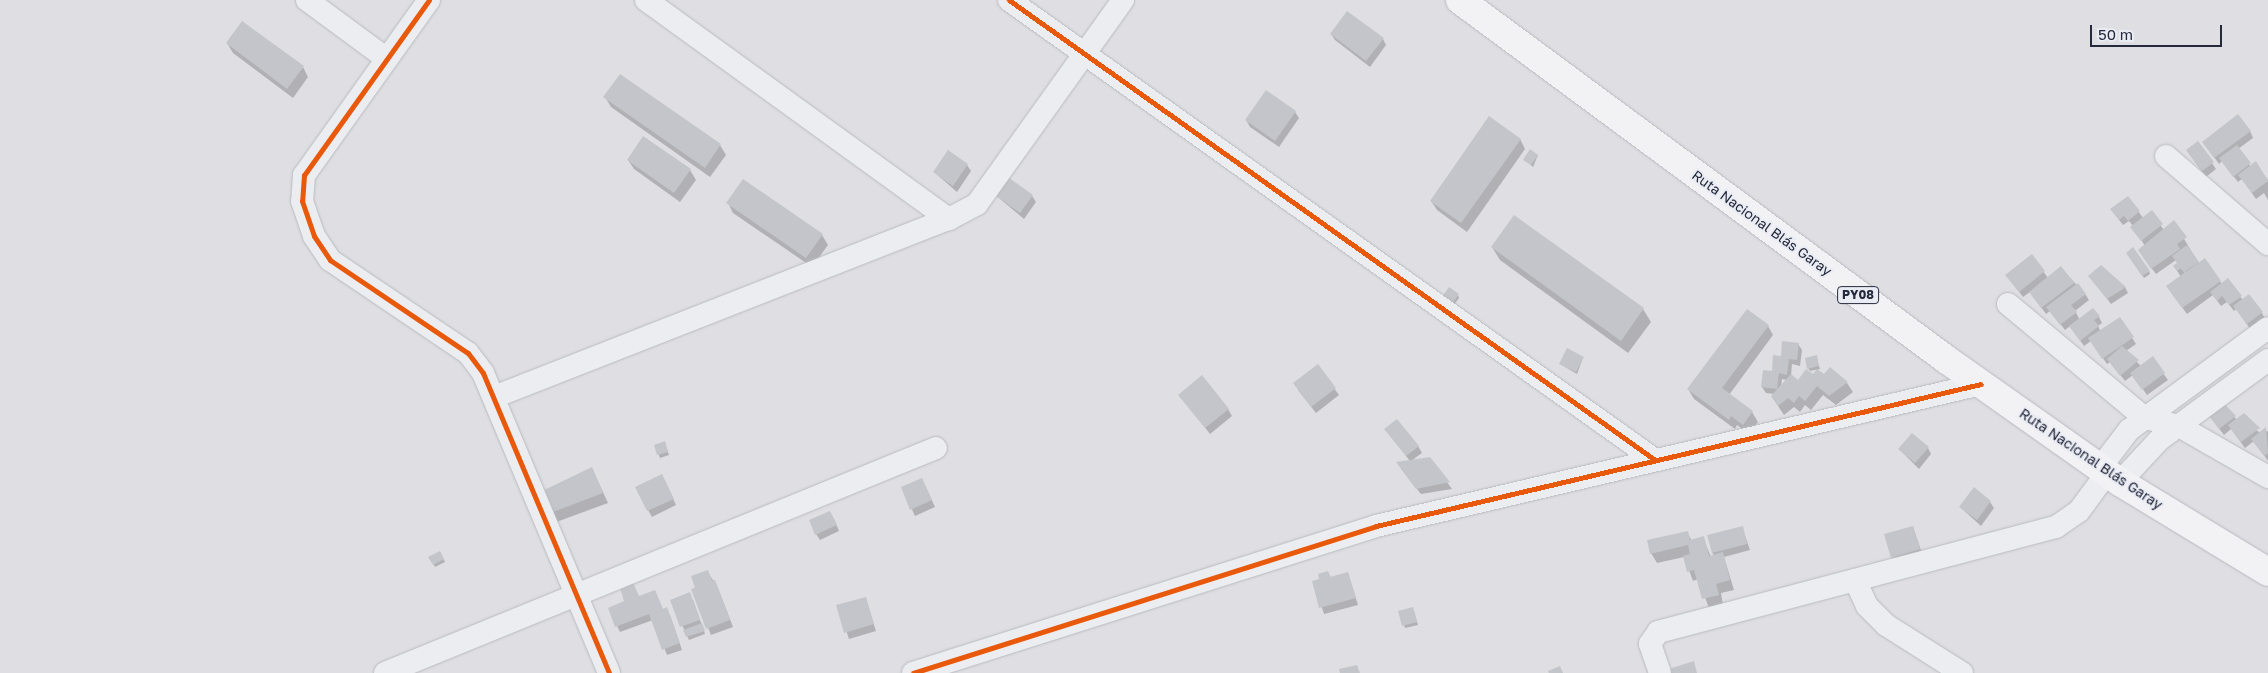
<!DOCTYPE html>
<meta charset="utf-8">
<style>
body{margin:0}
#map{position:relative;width:2268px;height:673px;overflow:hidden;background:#dedee3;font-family:"Golos Text",sans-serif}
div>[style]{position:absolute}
.shadow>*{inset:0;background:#0003}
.building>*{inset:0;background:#c4c5ca}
.roads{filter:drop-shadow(0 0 1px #b9babf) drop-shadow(0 0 1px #b9babf)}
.minor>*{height:22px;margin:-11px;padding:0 11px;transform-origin:11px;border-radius:11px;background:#ecedf0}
.highway>*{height:28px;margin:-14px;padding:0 14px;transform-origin:14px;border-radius:14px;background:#f2f2f4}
.cycleway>*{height:5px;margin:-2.5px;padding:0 2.5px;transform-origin:2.5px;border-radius:2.5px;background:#e8590c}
span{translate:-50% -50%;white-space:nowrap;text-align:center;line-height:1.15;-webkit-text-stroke:4px #eaecf4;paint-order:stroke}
.shield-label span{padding:1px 4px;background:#eaecf4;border:1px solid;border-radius:4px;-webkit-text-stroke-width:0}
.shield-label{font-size:12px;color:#25293c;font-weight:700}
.street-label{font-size:14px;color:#25293c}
.scale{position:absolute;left:2090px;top:25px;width:132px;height:22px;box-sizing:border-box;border:2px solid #25293c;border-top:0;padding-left:6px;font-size:15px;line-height:18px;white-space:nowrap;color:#25293c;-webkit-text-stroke:4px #eaecf4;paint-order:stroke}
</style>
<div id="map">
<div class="shadow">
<i style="clip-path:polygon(1331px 34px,1383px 39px,1386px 45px,1370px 67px,1335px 40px)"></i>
<i style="clip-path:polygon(227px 43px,303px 67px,308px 77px,293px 98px,233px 53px)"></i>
<i style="clip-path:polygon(1266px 92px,1295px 112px,1299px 118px,1279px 147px,1250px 127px,1246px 120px)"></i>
<i style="clip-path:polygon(605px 97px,720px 145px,726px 155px,710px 177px,611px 107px)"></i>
<i style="clip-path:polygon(2250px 131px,2253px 138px,2238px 149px,2251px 167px,2255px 163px,2268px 180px,2268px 200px,2264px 193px,2256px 199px,2242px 179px,2238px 182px,2222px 161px,2219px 164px,2203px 142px)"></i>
<i style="clip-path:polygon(643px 138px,690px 170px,696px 180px,680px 202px,634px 169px,628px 160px)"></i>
<i style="clip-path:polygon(1520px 139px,1525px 149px,1467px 232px,1437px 210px,1431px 201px)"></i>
<i style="clip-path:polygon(2198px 143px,2216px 169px,2206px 177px,2187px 151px)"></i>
<i style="clip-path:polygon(1538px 155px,1533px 167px,1525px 160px)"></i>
<i style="clip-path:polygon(967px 165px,971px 171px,957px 192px,934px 172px)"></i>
<i style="clip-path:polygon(993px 193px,1032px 196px,1036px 202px,1024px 219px)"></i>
<i style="clip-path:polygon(2128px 197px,2143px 218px,2151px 212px,2164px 230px,2174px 222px,2199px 264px,2205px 260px,2222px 284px,2262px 313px,2265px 319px,2251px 330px,2236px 309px,2234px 311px,2227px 302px,2221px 306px,2213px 295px,2187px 314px,2171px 292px,2181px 277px,2174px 266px,2177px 264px,2186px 274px,2179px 262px,2176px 260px,2156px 274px,2143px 257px,2145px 246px,2133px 226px,2129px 221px,2123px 225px,2116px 216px)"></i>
<i style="clip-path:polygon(728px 203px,822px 235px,828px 245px,812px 267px,733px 213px)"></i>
<i style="clip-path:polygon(1514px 217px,1643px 309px,1651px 322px,1628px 353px,1500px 260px,1492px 247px)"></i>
<i style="clip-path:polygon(2127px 253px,2149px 271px,2150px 274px,2144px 278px)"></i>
<i style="clip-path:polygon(2032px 256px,2048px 278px,2061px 268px,2085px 294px,2089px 300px,2075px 311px,2080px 320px,2099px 317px,2102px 323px,2098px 326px,2101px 332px,2120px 319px,2136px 344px,2126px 351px,2141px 366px,2152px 358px,2168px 380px,2147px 395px,2133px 375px,2125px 381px,2110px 362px,2107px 364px,2091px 341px,2084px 346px,2070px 326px,2065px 330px,2050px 311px,2046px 314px,2030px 292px,2023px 297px,2011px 281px)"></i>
<i style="clip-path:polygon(2090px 276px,2125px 287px,2128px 293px,2111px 304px)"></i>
<i style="clip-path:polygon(1458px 295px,1459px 298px,1445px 317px,1437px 310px)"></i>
<i style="clip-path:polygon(1768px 326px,1773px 335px,1729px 395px,1752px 412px,1758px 422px,1749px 434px,1737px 425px,1735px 429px,1694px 399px,1688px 389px)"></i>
<i style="clip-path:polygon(evenodd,1798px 344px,1802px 350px,1800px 366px,1792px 364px,1791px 376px,1798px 382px,1813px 376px,1824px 376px,1830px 368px,1847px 383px,1853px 392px,1836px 405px,1823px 395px,1811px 410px,1805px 405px,1800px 412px,1794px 407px,1784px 415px,1772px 397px,1774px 394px,1766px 393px,1762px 387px,1782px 357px,1798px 344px,1782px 379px,1787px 380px,1781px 387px,1782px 379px)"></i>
<i style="clip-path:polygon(1816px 357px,1820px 369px,1810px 371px,1808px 368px)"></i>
<i style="clip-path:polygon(1583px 358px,1577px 374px,1560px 364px)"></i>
<i style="clip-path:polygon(1318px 366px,1339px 395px,1316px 413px,1298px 390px)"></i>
<i style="clip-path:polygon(1180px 395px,1228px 409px,1232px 416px,1210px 434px)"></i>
<i style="clip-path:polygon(2221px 402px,2237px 420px,2261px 433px,2268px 431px,2268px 461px,2254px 441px,2245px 448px,2231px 429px,2224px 435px,2211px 418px)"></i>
<i style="clip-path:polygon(1386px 430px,1418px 446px,1422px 453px,1411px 461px,1429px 458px,1452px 489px,1421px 494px,1401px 469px,1410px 461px)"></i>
<i style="clip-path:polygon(665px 443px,669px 455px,660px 458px,655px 445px)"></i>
<i style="clip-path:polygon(1928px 448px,1931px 454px,1919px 469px,1900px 450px)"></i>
<i style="clip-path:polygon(592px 468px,608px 503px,551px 524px,546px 514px)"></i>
<i style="clip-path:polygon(922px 479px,935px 507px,915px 516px,902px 488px)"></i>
<i style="clip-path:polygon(665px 482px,676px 505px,652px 517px,648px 510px)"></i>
<i style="clip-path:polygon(1990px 502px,1994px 508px,1981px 526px,1960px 507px)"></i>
<i style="clip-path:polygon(834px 519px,839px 531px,820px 540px,816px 534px)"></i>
<i style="clip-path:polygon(1742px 527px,1750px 550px,1724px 557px,1734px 590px,1721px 593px,1723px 605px,1709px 608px,1698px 579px,1693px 581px,1684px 557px,1657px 563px,1651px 553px,1687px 532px,1692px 541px,1703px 538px,1711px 557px,1714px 556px,1712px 552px)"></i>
<i style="clip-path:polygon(1913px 527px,1923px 556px,1896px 564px,1886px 535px)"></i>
<i style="clip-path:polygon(440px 552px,445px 562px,435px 567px,430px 557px)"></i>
<i style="clip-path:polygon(707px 571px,718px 588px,733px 627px,711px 635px,693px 590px)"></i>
<i style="clip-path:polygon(1328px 572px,1331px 578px,1348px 573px,1358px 605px,1324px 614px,1314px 582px,1321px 580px)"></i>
<i style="clip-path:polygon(633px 584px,639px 597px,655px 591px,663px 610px,670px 615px,682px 650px,667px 655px,653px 620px,620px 632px,617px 626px)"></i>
<i style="clip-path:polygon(865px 598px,876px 631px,849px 639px,838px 606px)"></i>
<i style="clip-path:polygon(693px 600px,705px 634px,689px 640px,671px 601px)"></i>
<i style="clip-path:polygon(1400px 611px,1414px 611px,1418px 625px,1405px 628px)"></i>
</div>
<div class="building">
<i style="clip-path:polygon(1347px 11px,1384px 38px,1366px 61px,1330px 34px)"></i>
<i style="clip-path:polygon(242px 21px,304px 66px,287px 89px,226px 43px)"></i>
<i style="clip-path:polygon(620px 74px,721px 144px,705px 168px,603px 97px)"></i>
<i style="clip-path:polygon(1266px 90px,1296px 111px,1275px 141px,1245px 120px)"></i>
<i style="clip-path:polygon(2238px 114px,2251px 131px,2214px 158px,2202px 142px)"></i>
<i style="clip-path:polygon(1489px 116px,1521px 139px,1461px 223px,1430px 201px)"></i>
<i style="clip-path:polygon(643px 136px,691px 169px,674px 193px,627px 160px)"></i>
<i style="clip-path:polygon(2198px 141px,2214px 162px,2202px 171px,2186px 150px)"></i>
<i style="clip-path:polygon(2237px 145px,2251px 163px,2233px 177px,2219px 158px)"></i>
<i style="clip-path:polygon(1530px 149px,1538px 155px,1531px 165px,1523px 160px)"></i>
<i style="clip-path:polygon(948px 150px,968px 164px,953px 186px,933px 172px)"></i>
<i style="clip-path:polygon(2256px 161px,2268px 181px,2252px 193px,2238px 175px)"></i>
<i style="clip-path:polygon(1005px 175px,1033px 195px,1020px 213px,992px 193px)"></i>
<i style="clip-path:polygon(743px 179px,823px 234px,806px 258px,726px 203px)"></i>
<i style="clip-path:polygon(2128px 196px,2140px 211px,2128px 221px,2124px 216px,2119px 220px,2110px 209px)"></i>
<i style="clip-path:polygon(2152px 210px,2163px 224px,2141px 241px,2130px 227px)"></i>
<i style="clip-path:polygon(1514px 215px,1644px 308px,1621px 341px,1491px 247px)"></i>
<i style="clip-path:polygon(2174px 220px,2187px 237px,2177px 244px,2180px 249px,2151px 269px,2138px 250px)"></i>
<i style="clip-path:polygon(2187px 245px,2199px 262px,2184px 272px,2181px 268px,2177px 271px,2173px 266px,2177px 263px,2172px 256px)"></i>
<i style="clip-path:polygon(2133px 247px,2150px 271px,2142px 276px,2126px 253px)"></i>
<i style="clip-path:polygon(2032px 254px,2045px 271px,2019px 292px,2005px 275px)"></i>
<i style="clip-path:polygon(2205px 258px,2221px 281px,2182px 308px,2166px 286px)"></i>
<i style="clip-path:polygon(2101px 265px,2126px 287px,2107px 299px,2088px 276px)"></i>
<i style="clip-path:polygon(2061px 266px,2074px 283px,2041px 308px,2029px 292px)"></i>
<i style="clip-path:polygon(2228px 278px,2242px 296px,2229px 305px,2222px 296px,2217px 301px,2210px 292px)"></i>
<i style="clip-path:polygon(2078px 283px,2086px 294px,2071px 305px,2077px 312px,2060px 325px,2046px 307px)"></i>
<i style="clip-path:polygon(1449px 287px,1459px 294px,1444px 315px,1434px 308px)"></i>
<i style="clip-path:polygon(2249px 294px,2263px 312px,2247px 324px,2233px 306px)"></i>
<i style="clip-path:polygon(2093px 308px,2100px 316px,2094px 320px,2099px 326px,2080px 341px,2069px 326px)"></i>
<i style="clip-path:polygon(1747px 309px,1769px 325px,1722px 388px,1753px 411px,1743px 425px,1731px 416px,1729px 420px,1687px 389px)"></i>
<i style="clip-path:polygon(2120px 317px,2134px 337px,2102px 359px,2088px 338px)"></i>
<i style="clip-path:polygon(1782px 341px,1799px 343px,1797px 360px,1789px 359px,1787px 375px,1779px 373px,1777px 389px,1761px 387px,1763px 370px,1772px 371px,1773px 355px,1781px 356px)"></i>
<i style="clip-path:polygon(2122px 346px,2139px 360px,2120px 376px,2107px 359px)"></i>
<i style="clip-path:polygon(1567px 348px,1584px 357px,1576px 372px,1559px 364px)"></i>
<i style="clip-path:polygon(1817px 355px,1819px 366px,1807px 369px,1805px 358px)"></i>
<i style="clip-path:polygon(2153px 356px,2165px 373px,2142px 390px,2130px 373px)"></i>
<i style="clip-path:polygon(1318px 364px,1336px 388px,1311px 407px,1293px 383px)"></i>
<i style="clip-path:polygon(1830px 367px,1848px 382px,1829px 396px,1817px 386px,1805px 401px,1799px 396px,1794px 403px,1788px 398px,1778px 406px,1771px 396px,1791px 374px,1798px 380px,1806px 369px,1813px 374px,1817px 369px,1824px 374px)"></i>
<i style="clip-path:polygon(1202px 375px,1229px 409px,1205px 428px,1178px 395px)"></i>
<i style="clip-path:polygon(2221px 400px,2236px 416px,2219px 429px,2206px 412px)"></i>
<i style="clip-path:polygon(2244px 413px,2260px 428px,2241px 442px,2228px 425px)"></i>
<i style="clip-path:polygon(1397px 419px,1419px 446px,1406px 456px,1384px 429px)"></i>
<i style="clip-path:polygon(2266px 427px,2268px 453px,2264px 456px,2251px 439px)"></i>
<i style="clip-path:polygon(1912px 433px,1929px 447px,1915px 463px,1898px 449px)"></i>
<i style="clip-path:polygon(665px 441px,668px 452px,657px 455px,654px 445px)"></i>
<i style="clip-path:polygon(1430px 457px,1450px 482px,1416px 489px,1396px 462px)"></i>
<i style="clip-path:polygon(592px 467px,603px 493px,545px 515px,536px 494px)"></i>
<i style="clip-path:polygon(662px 474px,674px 499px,647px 511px,635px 487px)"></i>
<i style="clip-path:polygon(922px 478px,932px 500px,910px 510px,901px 487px)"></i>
<i style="clip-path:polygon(1974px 487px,1991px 501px,1977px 520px,1959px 507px)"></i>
<i style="clip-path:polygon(830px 511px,837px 525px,815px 535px,809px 520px)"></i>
<i style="clip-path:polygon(1743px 526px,1747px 544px,1712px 553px,1707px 535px)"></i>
<i style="clip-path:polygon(1913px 526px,1920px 549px,1891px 558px,1884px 534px)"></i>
<i style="clip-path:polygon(1688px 531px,1690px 540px,1704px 536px,1709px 556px,1723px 552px,1730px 580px,1716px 584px,1719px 595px,1702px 599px,1694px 570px,1687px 572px,1683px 556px,1690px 554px,1688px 545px,1650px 554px,1647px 540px)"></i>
<i style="clip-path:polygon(440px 551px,444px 559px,433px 565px,428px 557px)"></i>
<i style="clip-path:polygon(708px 570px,712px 581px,715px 580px,730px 620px,706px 629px,691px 589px,695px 588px,691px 576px)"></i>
<i style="clip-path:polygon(1328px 571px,1330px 577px,1348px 572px,1356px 598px,1319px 608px,1312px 581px,1319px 579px,1318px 574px)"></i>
<i style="clip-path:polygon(633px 583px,639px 596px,655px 590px,663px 609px,667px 607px,680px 643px,662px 650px,649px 614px,615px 627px,608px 608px,624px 601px,620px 588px)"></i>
<i style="clip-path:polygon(690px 592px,700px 620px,680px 627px,670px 600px)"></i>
<i style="clip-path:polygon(866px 597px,874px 624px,844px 633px,836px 605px)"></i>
<i style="clip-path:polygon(1413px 607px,1417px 622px,1402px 626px,1398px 611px)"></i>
<i style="clip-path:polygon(702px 623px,705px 631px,686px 637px,683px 630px)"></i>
<i style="clip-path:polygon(1694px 661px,1697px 673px,1656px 673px)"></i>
<i style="clip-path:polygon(1357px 665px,1360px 673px,1340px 673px,1339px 669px)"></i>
<i style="clip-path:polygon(1560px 666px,1563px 673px,1549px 673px,1548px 671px)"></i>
</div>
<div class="roads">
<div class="minor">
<i style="left:307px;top:0;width:99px;rotate:36.4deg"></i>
<i style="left:429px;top:0;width:215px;rotate:125.5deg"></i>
<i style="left:304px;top:175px;width:26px;rotate:94deg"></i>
<i style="left:302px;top:201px;width:37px;rotate:71deg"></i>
<i style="left:314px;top:236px;width:29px;rotate:56deg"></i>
<i style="left:330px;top:260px;width:166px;rotate:34deg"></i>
<i style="left:468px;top:353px;width:25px;rotate:53deg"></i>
<i style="left:483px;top:373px;width:325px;rotate:67.2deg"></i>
<i style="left:646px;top:0;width:374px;rotate:35.9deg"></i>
<i style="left:1009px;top:0;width:793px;rotate:35.45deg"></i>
<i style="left:2166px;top:156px;width:135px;rotate:40.8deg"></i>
<i style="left:2008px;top:304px;width:178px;rotate:39.8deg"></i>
<i style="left:2145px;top:418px;width:35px;rotate:13deg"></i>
<i style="left:2179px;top:426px;width:103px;rotate:29.8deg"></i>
<i style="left:494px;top:397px;width:489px;rotate:-21.4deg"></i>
<i style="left:949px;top:219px;width:32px;rotate:-28deg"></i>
<i style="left:977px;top:204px;width:251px;rotate:-54.4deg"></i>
<i style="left:2100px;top:468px;width:48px;rotate:-52.7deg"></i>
<i style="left:2129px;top:430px;width:172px;rotate:-36.3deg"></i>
<i style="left:2120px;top:482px;width:57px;rotate:-47.1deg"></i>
<i style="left:2159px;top:440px;width:135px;rotate:-36.3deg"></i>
<i style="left:1855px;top:580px;width:29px;rotate:65deg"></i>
<i style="left:1867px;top:606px;width:27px;rotate:45deg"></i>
<i style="left:1886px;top:625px;width:90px;rotate:32.3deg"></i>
<i style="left:385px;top:673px;width:595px;rotate:-22.21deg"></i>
<i style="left:913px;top:673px;width:486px;rotate:-17.6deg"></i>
<i style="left:1376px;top:526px;width:621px;rotate:-13.21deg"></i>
<i style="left:1660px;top:673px;width:31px;rotate:-109deg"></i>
<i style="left:1650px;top:644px;width:14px;rotate:-56deg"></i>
<i style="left:1658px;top:632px;width:412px;rotate:-14.8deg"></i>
<i style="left:2056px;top:527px;width:28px;rotate:-35deg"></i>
<i style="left:2079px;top:511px;width:47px;rotate:-53.6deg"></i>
</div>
<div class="highway">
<i style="left:1460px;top:0;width:606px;rotate:36.47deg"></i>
<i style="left:1947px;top:360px;width:212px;rotate:35.2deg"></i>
<i style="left:2120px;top:482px;width:173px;rotate:31.3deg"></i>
</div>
</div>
<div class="cycleway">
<i style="left:429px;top:0;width:215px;rotate:125.5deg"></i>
<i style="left:304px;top:175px;width:26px;rotate:94deg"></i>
<i style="left:302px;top:201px;width:37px;rotate:71deg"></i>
<i style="left:314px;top:236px;width:29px;rotate:56deg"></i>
<i style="left:330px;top:260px;width:166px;rotate:34deg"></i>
<i style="left:468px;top:353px;width:25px;rotate:53deg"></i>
<i style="left:483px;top:373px;width:325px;rotate:67.2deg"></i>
<i style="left:1009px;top:0;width:793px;rotate:35.45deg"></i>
<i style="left:913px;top:673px;width:486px;rotate:-17.6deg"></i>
<i style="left:1376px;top:526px;width:621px;rotate:-13.21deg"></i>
</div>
<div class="shield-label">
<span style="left:1858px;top:295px">PY08</span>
</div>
<div class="street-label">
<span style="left:1762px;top:223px;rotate:36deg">Ruta Nacional Blás Garay</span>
<span style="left:2091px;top:459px;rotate:34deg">Ruta Nacional Blás Garay</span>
</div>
<div class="scale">50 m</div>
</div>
